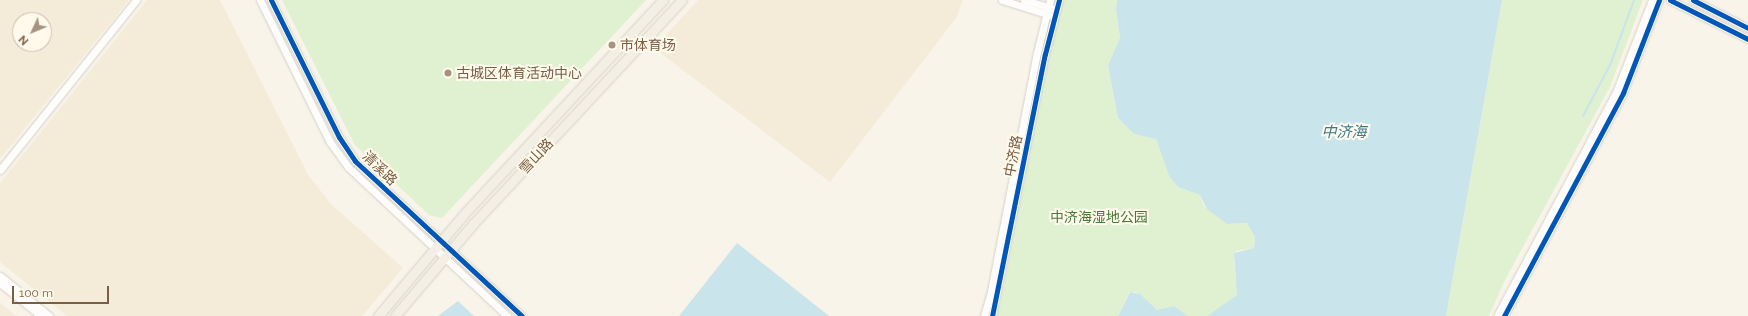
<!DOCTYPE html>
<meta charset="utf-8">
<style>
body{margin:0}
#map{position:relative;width:1748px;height:316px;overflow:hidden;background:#f8f4e9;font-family:Raleway,"Noto Sans SC",sans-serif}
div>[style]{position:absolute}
.residential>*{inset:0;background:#f4ebd9}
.green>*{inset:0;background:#e0f1d2}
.water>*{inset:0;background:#c9e4ea}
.stream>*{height:2px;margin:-1px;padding:0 1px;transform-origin:1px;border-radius:1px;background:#c9e4ea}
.roads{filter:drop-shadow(0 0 1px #d7d1c7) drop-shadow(0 0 1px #d7d1c7)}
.minor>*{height:7px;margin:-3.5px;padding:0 3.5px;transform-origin:3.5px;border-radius:3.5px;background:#fefdfc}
.major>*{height:9px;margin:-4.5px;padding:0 4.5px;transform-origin:4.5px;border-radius:4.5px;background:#f3efe4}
.cycleway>*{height:5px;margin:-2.5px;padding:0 2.5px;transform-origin:2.5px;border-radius:2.5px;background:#0057b8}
.dots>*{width:11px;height:11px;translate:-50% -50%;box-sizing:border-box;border:2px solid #fffaeb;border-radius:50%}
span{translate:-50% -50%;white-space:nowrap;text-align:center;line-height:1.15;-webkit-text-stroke:4px #fffaeb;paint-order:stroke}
.poi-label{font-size:14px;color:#7a5e46}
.left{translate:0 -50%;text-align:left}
.street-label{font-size:14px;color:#7a5e46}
.park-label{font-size:14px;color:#467a3a}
.water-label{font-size:15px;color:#3d7990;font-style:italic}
.north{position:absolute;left:12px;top:12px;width:40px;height:40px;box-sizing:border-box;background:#fffaeb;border:1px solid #cabca9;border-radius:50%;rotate:226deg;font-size:11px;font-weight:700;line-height:16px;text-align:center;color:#7a5e46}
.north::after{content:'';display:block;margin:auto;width:14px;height:18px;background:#a6927f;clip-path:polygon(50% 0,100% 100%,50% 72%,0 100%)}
.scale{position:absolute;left:12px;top:286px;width:97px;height:18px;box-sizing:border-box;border:2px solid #7a5e46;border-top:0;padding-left:5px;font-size:12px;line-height:14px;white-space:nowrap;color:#7a5e46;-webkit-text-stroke:3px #fffaeb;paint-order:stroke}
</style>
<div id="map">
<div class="residential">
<i style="clip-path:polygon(evenodd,0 0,129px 0,0 159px,0 0,20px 20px,44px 20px,44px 44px,20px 44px,20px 20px)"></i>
<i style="clip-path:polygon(147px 0,220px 0,308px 175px,331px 204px,403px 268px,362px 316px,67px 316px,0 262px,0 183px)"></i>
<i style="clip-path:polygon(698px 0,963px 0,956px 18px,830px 182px,654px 48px)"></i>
<i style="clip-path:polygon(0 303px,17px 316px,0 316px)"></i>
</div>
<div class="green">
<i style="clip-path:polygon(282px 0,646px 0,442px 218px,429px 215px,355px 145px)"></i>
<i style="clip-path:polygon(1062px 0,1117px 0,1116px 9px,1120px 38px,1108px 65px,1118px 118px,1134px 134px,1156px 139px,1169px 176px,1178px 187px,1200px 195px,1204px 206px,1227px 224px,1247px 223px,1255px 237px,1254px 248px,1236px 251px,1234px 259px,1237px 295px,1207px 316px,1188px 316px,1174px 306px,1157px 310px,1136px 292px,1129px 292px,1118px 316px,995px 316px,1003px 288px,1046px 61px)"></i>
<i style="clip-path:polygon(1502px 0,1643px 0,1610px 87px,1505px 280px,1489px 316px,1446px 316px)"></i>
</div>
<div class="water">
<i style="clip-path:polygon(1117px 0,1502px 0,1446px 316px,1207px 316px,1237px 295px,1234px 253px,1254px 248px,1255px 237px,1247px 223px,1227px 224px,1207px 209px,1200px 195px,1178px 187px,1169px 176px,1156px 139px,1134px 134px,1118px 118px,1108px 65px,1120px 38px,1116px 9px)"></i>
<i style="clip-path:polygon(737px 243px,829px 316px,679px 316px)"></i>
<i style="clip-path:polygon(1130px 292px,1140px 294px,1157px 310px,1174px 306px,1188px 316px,1118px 316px)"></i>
<i style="clip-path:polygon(458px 301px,474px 316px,438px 316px)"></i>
</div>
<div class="stream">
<i style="left:1583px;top:116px;width:58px;rotate:-62.1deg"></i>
<i style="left:1610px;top:65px;width:69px;rotate:-69.7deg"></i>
</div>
<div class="roads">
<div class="minor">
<i style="left:260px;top:0;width:158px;rotate:63.8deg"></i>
<i style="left:330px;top:142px;width:31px;rotate:54deg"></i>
<i style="left:348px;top:167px;width:218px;rotate:43.1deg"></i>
<i style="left:271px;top:0;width:153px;rotate:63.6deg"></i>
<i style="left:339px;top:137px;width:29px;rotate:56deg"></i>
<i style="left:355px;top:161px;width:228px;rotate:42.9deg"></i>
<i style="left:1002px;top:0;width:50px;rotate:17.4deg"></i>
<i style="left:1024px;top:0;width:29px;rotate:16deg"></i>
<i style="left:1670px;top:0;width:87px;rotate:26.6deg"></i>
<i style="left:1693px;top:0;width:62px;rotate:27deg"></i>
<i style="left:0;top:170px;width:218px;rotate:-51.3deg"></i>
<i style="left:0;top:276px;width:63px;rotate:39.2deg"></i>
<i style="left:0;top:283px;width:53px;rotate:38.8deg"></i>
<i style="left:984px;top:316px;width:26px;rotate:-74deg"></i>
<i style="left:991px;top:291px;width:242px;rotate:-79.1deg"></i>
<i style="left:1037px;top:53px;width:55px;rotate:-76.2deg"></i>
<i style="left:992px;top:316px;width:267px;rotate:-78.6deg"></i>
<i style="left:1045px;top:54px;width:56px;rotate:-75.5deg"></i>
<i style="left:1497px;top:316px;width:256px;rotate:-62deg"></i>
<i style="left:1617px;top:90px;width:97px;rotate:-68.7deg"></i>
<i style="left:1504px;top:316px;width:253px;rotate:-61.9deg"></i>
<i style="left:1623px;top:93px;width:100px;rotate:-68.8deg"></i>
</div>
<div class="major">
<i style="left:378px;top:316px;width:132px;rotate:-49.9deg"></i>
<i style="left:463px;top:215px;width:294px;rotate:-47.1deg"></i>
<i style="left:395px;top:316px;width:121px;rotate:-49.7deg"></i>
<i style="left:473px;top:224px;width:306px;rotate:-47deg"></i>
</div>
</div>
<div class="cycleway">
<i style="left:271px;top:0;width:153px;rotate:63.6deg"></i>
<i style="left:339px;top:137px;width:29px;rotate:56deg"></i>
<i style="left:355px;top:161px;width:228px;rotate:42.9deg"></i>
<i style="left:1670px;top:0;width:87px;rotate:26.6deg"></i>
<i style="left:1693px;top:0;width:62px;rotate:27deg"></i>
<i style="left:992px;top:316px;width:267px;rotate:-78.6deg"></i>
<i style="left:1045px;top:54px;width:56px;rotate:-75.5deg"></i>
<i style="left:1504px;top:316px;width:253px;rotate:-61.9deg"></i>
<i style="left:1623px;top:93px;width:100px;rotate:-68.8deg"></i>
</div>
<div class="dots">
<i style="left:612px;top:45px;background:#a6927f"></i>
<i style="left:448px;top:73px;background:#a6927f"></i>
</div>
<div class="poi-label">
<span class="left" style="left:620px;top:45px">市体育场</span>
<span class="left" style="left:456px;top:73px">古城区体育活动中心</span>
</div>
<div class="street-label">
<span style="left:536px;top:156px;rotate:-47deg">雪山路</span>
<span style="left:1013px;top:156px;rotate:-79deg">中济路</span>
<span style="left:380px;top:168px;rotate:44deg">清溪路</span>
</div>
<div class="park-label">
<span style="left:1099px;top:217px">中济海湿地公园</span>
</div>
<div class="water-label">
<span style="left:1344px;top:133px">中济海</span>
</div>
<div class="north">N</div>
<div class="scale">100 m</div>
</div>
